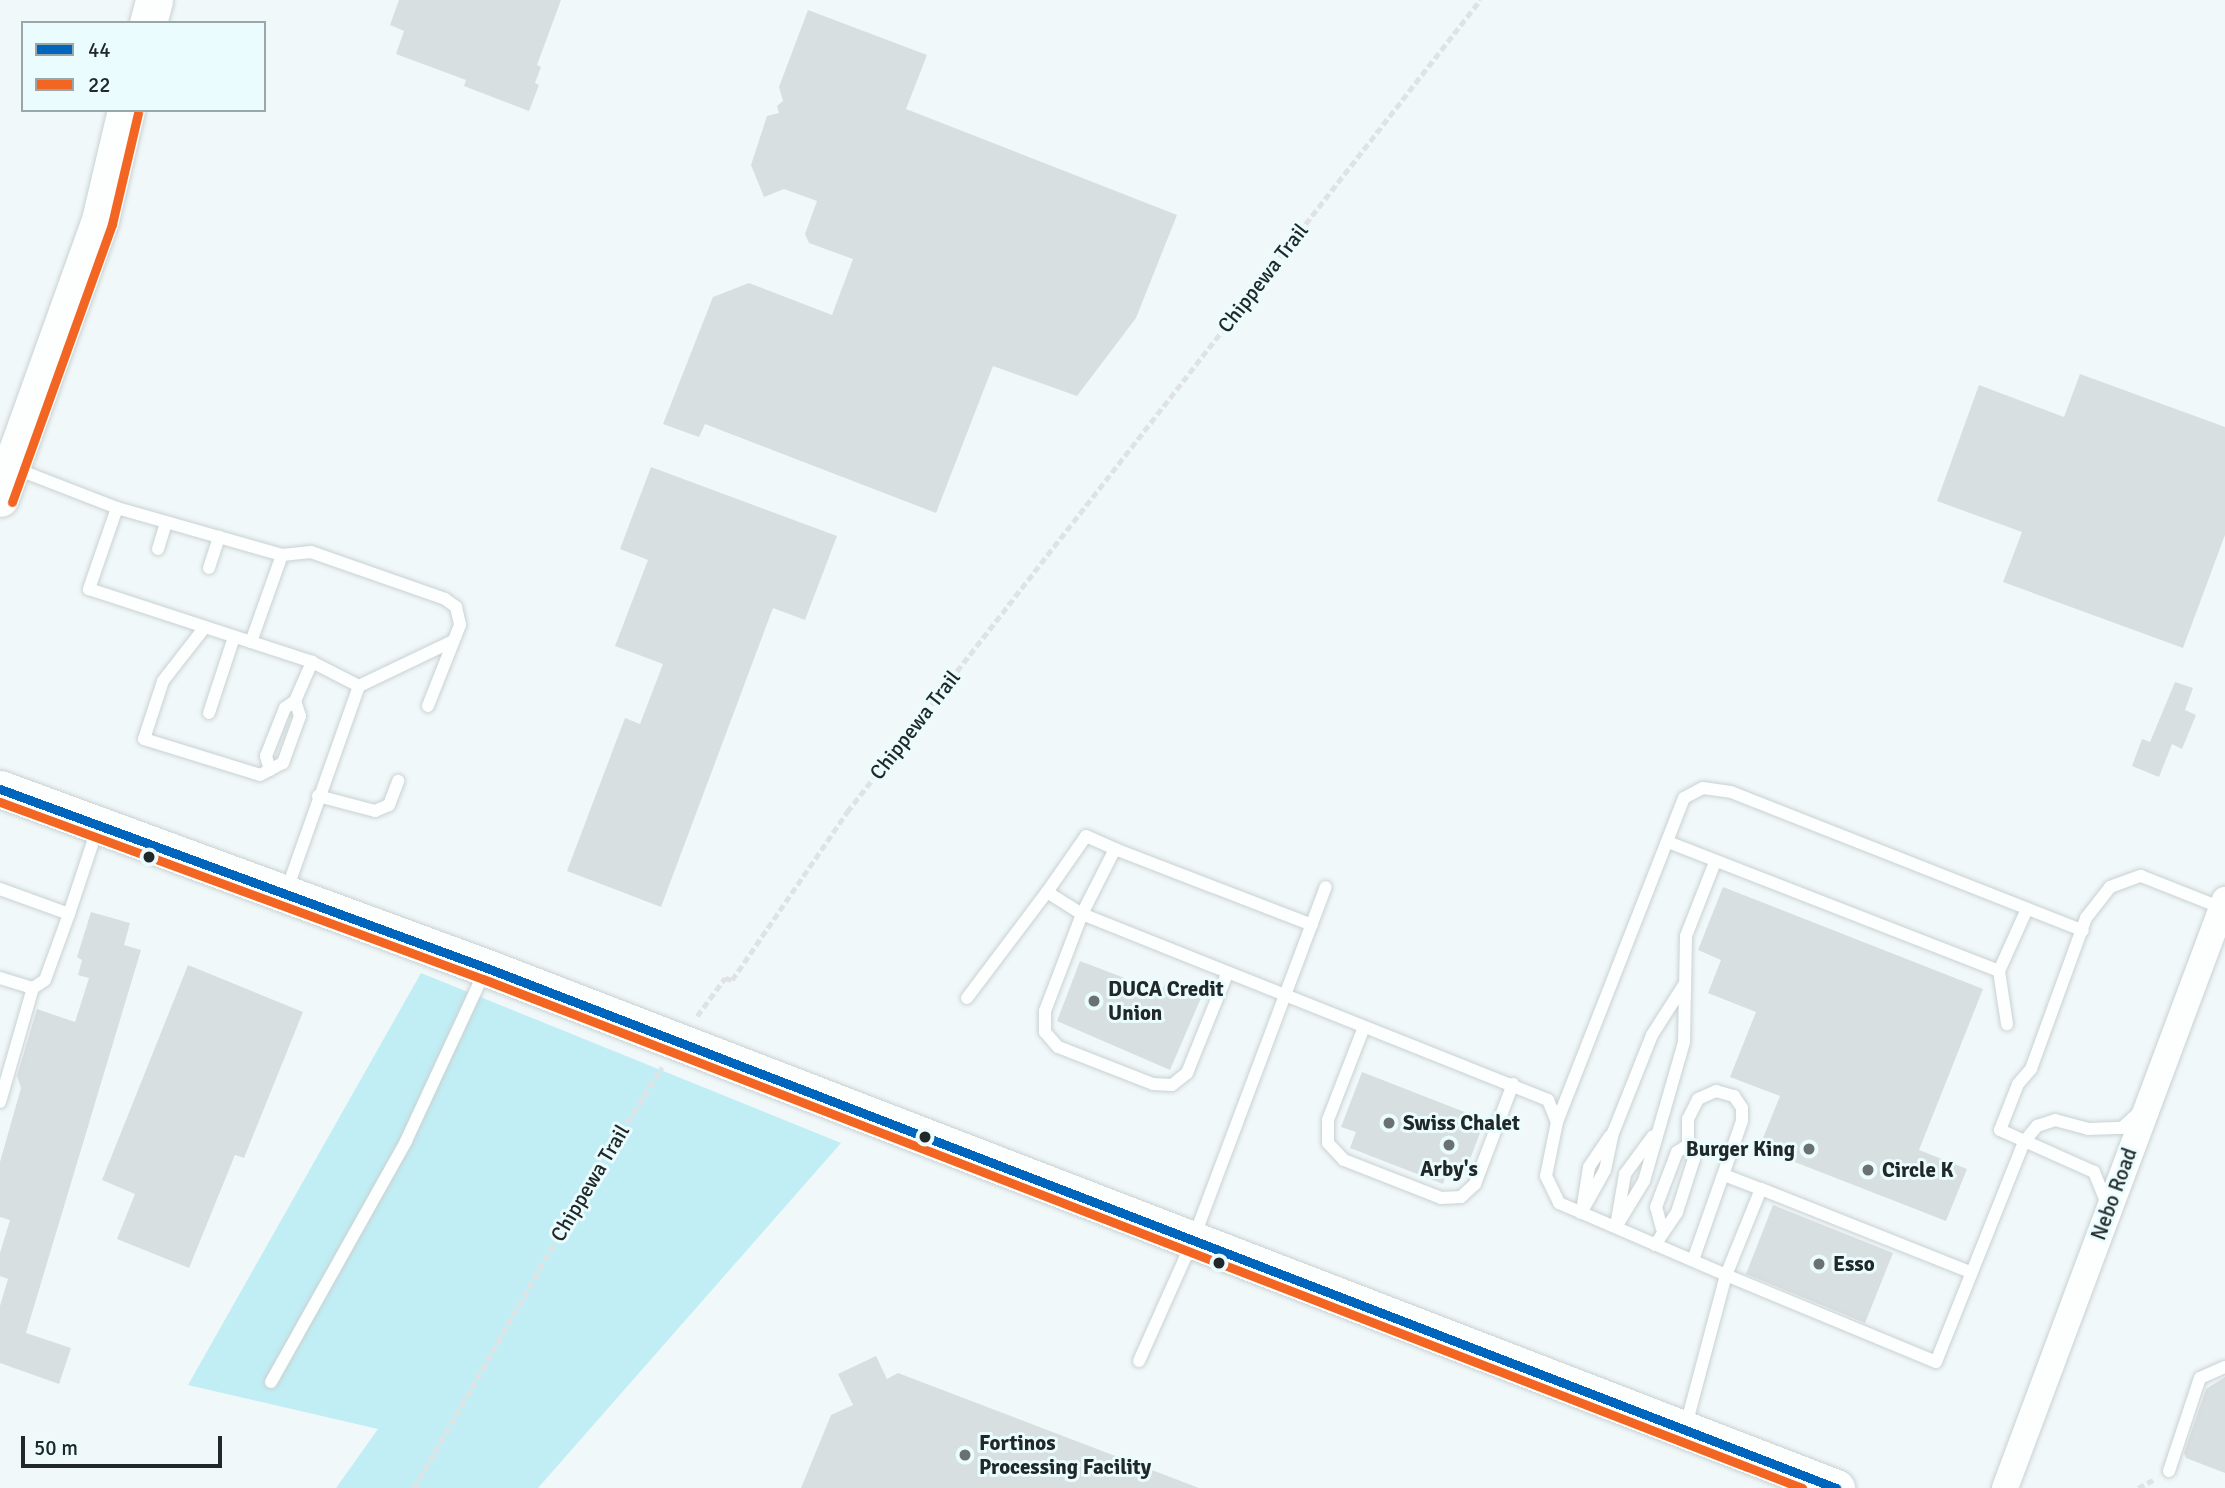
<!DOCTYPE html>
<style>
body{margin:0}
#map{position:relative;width:2225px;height:1488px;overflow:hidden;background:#f0f8fa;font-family:Signika,sans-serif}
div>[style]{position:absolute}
.green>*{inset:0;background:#c0eef4}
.building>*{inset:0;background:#d8dfe0}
.path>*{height:4.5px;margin-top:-2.25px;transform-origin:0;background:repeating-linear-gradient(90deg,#e0e3e3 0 7px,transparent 0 10.5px)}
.roads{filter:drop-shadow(0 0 2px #cad1d2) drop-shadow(0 0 2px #cad1d2)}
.lane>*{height:12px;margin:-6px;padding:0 6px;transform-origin:6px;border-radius:6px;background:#fdfefe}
.street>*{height:26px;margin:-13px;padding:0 13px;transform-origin:13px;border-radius:13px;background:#fdfefe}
.secondary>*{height:37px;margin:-18.5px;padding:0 18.5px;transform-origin:18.5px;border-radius:18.5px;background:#fdfefe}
.bus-1>*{height:9px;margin:-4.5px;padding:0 4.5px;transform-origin:4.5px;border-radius:4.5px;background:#0065bd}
.bus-2>*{height:9px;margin:-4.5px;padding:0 4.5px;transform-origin:4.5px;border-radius:4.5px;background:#f26522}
.dots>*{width:19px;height:19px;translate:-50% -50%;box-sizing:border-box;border:4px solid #ebfcff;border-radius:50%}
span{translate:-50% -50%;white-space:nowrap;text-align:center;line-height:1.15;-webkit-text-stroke:6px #ebfcff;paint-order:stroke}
.street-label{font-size:21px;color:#212829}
.poi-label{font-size:21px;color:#212829;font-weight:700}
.left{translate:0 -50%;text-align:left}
.right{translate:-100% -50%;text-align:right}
.legend{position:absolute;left:21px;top:21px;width:245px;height:91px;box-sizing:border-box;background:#ebfcff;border:2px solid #9aa7a9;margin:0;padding:9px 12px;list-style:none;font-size:21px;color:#212829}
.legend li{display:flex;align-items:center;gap:14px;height:35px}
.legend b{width:35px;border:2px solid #9aa7a9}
.scale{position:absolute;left:21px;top:1436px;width:201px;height:32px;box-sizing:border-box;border:4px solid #212829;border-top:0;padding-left:9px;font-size:21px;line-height:24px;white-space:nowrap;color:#212829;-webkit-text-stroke:5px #ebfcff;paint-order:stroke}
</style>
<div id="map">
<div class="green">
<i style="clip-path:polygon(421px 973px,841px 1143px,538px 1488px,336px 1488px,378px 1429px,188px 1385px)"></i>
</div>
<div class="building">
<i style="clip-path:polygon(399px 0,561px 0,537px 65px,541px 67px,535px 83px,539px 85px,529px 111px,464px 86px,466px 80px,396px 54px,404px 31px,390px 25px)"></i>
<i style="clip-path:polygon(808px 10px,927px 55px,906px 109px,1177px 215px,1136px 318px,1077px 396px,993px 366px,936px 513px,705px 424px,699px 437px,663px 424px,713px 297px,749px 283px,832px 315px,853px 259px,809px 243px,805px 234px,817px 201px,784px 189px,764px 197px,751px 165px,767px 116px,779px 113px,777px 106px,783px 101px,779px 87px)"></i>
<i style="clip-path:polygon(2080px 374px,2225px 427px,2225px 535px,2183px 648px,2003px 582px,2022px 532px,1937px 501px,1979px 385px,2064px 417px)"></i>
<i style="clip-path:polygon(651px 467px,837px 536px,805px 620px,773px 608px,661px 907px,567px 871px,625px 718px,640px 724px,663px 664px,615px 646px,648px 560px,620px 549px)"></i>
<i style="clip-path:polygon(2175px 682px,2193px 688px,2185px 710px,2196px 715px,2182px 749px,2172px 744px,2159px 777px,2132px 766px,2142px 739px,2150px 742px)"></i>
<i style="clip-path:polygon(1723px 887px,1983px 989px,1919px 1150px,1967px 1169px,1946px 1221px,1759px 1148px,1780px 1096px,1730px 1077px,1756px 1012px,1708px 993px,1721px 960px,1698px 950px)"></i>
<i style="clip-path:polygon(91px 912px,130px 923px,124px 945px,141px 950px,26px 1333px,71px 1348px,59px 1384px,0 1363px,0 1306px,8px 1279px,0 1276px,0 1253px,10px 1220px,0 1217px,0 1162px,21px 1088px,17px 1076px,37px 1009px,75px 1022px,89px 978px,78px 975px,82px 960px,77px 957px)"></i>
<i style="clip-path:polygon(1080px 961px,1161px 992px,1166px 982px,1201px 998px,1170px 1070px,1057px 1021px)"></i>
<i style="clip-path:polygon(188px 965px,303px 1012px,244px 1158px,235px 1155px,189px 1268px,117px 1239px,135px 1194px,102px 1180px)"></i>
<i style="clip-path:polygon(1362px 1072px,1485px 1120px,1464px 1175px,1448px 1169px,1443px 1184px,1350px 1148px,1356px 1132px,1341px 1127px)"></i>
<i style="clip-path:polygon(1773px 1205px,1893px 1253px,1865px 1323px,1746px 1274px)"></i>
<i style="clip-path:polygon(876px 1356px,887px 1379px,898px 1373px,1199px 1488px,801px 1488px,831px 1415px,853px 1405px,838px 1374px)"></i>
<i style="clip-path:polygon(2225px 1377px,2225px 1473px,2186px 1458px,2184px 1453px,2206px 1389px)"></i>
</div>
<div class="path">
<i style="left:697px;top:1016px;width:47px;rotate:-53.6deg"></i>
<i style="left:725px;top:978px;width:7px;rotate:16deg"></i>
<i style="left:732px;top:980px;width:204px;rotate:-55.6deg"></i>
<i style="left:847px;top:812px;width:1030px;rotate:-52.06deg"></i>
<i style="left:414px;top:1488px;width:328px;rotate:-60.2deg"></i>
<i style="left:577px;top:1203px;width:160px;rotate:-58deg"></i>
<i style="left:2138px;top:1488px;width:17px;rotate:-28deg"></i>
</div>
<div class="roads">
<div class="lane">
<i style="left:14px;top:468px;width:110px;rotate:21.2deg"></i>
<i style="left:117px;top:508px;width:86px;rotate:109.1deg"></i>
<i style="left:89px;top:589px;width:235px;rotate:18.1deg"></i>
<i style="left:312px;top:662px;width:53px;rotate:27.1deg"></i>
<i style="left:359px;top:686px;width:219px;rotate:109.5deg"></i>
<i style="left:117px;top:508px;width:172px;rotate:15.9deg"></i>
<i style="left:282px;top:555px;width:29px;rotate:-6deg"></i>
<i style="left:311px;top:552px;width:142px;rotate:19.3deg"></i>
<i style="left:445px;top:599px;width:14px;rotate:36deg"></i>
<i style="left:456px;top:607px;width:18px;rotate:77deg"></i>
<i style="left:460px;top:625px;width:87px;rotate:111.6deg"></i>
<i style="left:158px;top:549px;width:28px;rotate:-73deg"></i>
<i style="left:209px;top:568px;width:33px;rotate:-72deg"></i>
<i style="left:205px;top:627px;width:68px;rotate:127.9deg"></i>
<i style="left:163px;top:681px;width:61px;rotate:108.1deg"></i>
<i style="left:144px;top:739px;width:121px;rotate:17.2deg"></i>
<i style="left:260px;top:775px;width:26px;rotate:-28deg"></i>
<i style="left:283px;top:763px;width:50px;rotate:-70.1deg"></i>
<i style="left:300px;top:716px;width:16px;rotate:-108deg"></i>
<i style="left:295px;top:701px;width:43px;rotate:-66.4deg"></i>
<i style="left:251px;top:642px;width:92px;rotate:-70.4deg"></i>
<i style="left:359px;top:686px;width:104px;rotate:-25.6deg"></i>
<i style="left:209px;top:713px;width:80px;rotate:-71.8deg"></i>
<i style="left:270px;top:770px;width:15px;rotate:-106deg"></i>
<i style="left:266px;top:756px;width:52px;rotate:-68.4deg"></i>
<i style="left:285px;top:708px;width:12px;rotate:-35deg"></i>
<i style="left:318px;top:796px;width:59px;rotate:14.7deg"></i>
<i style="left:375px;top:811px;width:15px;rotate:-23deg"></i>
<i style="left:389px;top:805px;width:26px;rotate:-69deg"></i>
<i style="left:1668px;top:842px;width:355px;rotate:21.3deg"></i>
<i style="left:1999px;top:971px;width:68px;rotate:-65.7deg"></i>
<i style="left:0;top:889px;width:73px;rotate:19.9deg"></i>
<i style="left:69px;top:914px;width:92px;rotate:-71.6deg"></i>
<i style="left:1047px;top:892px;width:68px;rotate:-55.1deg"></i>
<i style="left:1086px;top:836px;width:32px;rotate:24deg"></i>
<i style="left:1999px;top:971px;width:54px;rotate:81.4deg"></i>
<i style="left:1227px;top:974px;width:107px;rotate:112deg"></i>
<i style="left:1187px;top:1073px;width:19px;rotate:141deg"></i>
<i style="left:1172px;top:1085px;width:19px;rotate:-177deg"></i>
<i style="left:1153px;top:1084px;width:102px;rotate:-158.7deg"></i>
<i style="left:1058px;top:1047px;width:20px;rotate:-131deg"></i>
<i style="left:1045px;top:1032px;width:21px;rotate:-90deg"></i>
<i style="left:1045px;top:1011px;width:104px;rotate:-69.1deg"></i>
<i style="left:1082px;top:914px;width:73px;rotate:-63.1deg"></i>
<i style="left:1115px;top:849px;width:211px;rotate:21.1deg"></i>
<i style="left:0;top:978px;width:34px;rotate:17deg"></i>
<i style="left:33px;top:988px;width:14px;rotate:-34deg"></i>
<i style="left:45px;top:980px;width:70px;rotate:-70deg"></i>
<i style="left:967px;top:998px;width:133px;rotate:-53deg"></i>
<i style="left:1047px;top:892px;width:41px;rotate:32.2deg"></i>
<i style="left:1082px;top:914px;width:502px;rotate:21.76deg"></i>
<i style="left:1548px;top:1100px;width:24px;rotate:68deg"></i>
<i style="left:1557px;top:1122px;width:55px;rotate:101.5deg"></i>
<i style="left:1546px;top:1176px;width:30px;rotate:64deg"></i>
<i style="left:1559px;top:1203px;width:182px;rotate:23.3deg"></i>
<i style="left:1726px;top:1275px;width:155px;rotate:104.9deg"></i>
<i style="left:1364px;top:1027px;width:100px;rotate:111.2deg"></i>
<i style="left:1328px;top:1120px;width:23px;rotate:90deg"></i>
<i style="left:1328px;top:1143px;width:23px;rotate:47deg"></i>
<i style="left:1344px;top:1160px;width:104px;rotate:21.4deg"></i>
<i style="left:1441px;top:1198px;width:20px;rotate:-3deg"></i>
<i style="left:1461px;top:1197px;width:19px;rotate:-43deg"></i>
<i style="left:1475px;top:1184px;width:107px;rotate:-69.2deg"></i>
<i style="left:0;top:1102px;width:119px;rotate:-73.9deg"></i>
<i style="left:1557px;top:1122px;width:348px;rotate:-68.6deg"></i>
<i style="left:1684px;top:798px;width:21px;rotate:-28deg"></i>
<i style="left:1703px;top:788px;width:28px;rotate:8deg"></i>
<i style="left:1731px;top:792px;width:378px;rotate:21.5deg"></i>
<i style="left:1724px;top:1175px;width:40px;rotate:21deg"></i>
<i style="left:2107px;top:1204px;width:35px;rotate:-112deg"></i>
<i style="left:2094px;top:1172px;width:103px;rotate:-155.9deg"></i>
<i style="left:2000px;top:1130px;width:49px;rotate:-68.6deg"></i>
<i style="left:2018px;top:1084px;width:20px;rotate:-49deg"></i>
<i style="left:2031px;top:1069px;width:161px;rotate:-70deg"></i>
<i style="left:2086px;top:918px;width:39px;rotate:-52deg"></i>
<i style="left:2110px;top:887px;width:33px;rotate:-20deg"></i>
<i style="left:2141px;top:876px;width:87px;rotate:21.6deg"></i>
<i style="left:1583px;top:1205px;width:38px;rotate:-81deg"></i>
<i style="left:1589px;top:1167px;width:37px;rotate:-56deg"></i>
<i style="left:1581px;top:1213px;width:49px;rotate:-60.8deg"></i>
<i style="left:1605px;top:1170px;width:38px;rotate:-78deg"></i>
<i style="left:1613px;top:1133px;width:105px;rotate:-68.3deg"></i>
<i style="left:1652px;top:1035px;width:59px;rotate:-57.4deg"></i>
<i style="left:1617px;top:1220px;width:47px;rotate:-80.1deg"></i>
<i style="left:1625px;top:1174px;width:47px;rotate:-53.6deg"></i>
<i style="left:1616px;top:1227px;width:54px;rotate:-58.7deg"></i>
<i style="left:1644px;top:1181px;width:145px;rotate:-73.9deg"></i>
<i style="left:1684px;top:1042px;width:106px;rotate:-88.9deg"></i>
<i style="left:1686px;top:936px;width:79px;rotate:-68.6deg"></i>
<i style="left:1662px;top:1229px;width:23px;rotate:-105deg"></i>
<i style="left:1656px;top:1207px;width:59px;rotate:-69.1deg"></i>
<i style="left:1677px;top:1152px;width:13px;rotate:-32deg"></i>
<i style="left:1655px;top:1245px;width:40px;rotate:-56deg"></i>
<i style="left:1677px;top:1212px;width:56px;rotate:-72.2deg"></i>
<i style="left:1694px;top:1159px;width:15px;rotate:-113deg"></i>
<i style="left:1688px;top:1145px;width:26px;rotate:-90deg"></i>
<i style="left:1688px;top:1119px;width:22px;rotate:-63deg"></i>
<i style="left:1698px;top:1099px;width:20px;rotate:-24deg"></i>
<i style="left:1716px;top:1091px;width:19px;rotate:16deg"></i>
<i style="left:1734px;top:1096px;width:14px;rotate:56deg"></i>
<i style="left:1742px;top:1108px;width:13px;rotate:90deg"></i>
<i style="left:1742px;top:1121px;width:147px;rotate:109.4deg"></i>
<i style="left:1970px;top:1272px;width:225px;rotate:-158.3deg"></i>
<i style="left:1761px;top:1189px;width:93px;rotate:112.1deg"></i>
<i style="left:1726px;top:1275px;width:227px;rotate:22.5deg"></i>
<i style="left:1936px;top:1362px;width:237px;rotate:-68.2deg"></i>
<i style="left:2024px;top:1142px;width:21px;rotate:-51deg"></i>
<i style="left:2037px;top:1126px;width:19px;rotate:-18deg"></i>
<i style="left:2055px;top:1120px;width:34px;rotate:15deg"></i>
<i style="left:2088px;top:1129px;width:34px;rotate:-2deg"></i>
<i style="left:2122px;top:1128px;width:23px;rotate:-43deg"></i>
<i style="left:1139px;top:1361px;width:133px;rotate:-65.9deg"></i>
<i style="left:1193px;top:1240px;width:377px;rotate:-69.4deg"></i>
<i style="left:271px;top:1382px;width:276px;rotate:-60.7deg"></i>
<i style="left:406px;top:1141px;width:190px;rotate:-65.1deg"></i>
<i style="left:2169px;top:1471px;width:98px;rotate:-71.6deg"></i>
<i style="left:2200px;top:1378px;width:27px;rotate:-24deg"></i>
</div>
<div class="street">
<i style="left:2005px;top:1488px;width:628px;rotate:-69.49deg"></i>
</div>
<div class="secondary">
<i style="left:148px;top:23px;width:24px;rotate:-75deg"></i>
<i style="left:0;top:498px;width:295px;rotate:-70.2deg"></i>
<i style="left:100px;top:220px;width:113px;rotate:-76.7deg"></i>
<i style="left:0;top:789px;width:519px;rotate:20.18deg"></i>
<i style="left:487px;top:968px;width:1446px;rotate:21.08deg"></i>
</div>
</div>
<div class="bus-1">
<i style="left:0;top:789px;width:519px;rotate:20.18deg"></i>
<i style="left:487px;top:968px;width:1446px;rotate:21.08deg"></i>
</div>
<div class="bus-2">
<i style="left:12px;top:502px;width:295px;rotate:-70.2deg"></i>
<i style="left:112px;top:224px;width:114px;rotate:-76.8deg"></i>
<i style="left:0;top:802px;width:514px;rotate:20.13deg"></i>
<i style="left:483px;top:979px;width:1414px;rotate:21.1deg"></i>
</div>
<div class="dots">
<i style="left:149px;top:857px;background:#212829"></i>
<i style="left:1094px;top:1001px;background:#697172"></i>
<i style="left:1389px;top:1123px;background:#697172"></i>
<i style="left:925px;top:1137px;background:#212829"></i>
<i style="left:1449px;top:1145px;background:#697172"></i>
<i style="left:1809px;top:1149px;background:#697172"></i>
<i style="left:1868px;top:1170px;background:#697172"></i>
<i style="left:1219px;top:1263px;background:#212829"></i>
<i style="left:1819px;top:1264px;background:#697172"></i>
<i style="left:965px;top:1455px;background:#697172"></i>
</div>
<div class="street-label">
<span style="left:1263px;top:278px;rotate:-52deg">Chippewa Trail</span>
<span style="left:915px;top:725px;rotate:-52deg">Chippewa Trail</span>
<span style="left:590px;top:1183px;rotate:-59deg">Chippewa Trail</span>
<span style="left:2114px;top:1194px;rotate:-70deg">Nebo Road</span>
</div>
<div class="poi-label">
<span class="left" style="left:1108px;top:1001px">DUCA Credit<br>Union</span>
<span class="left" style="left:1403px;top:1123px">Swiss Chalet</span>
<span class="right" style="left:1795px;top:1149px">Burger King</span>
<span style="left:1449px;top:1169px">Arby's</span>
<span class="left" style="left:1882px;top:1170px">Circle K</span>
<span class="left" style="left:1833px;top:1264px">Esso</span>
<span class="left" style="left:979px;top:1455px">Fortinos<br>Processing Facility</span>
</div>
<ul class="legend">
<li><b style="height:9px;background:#0065bd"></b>44</li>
<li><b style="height:9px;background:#f26522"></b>22</li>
</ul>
<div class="scale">50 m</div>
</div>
